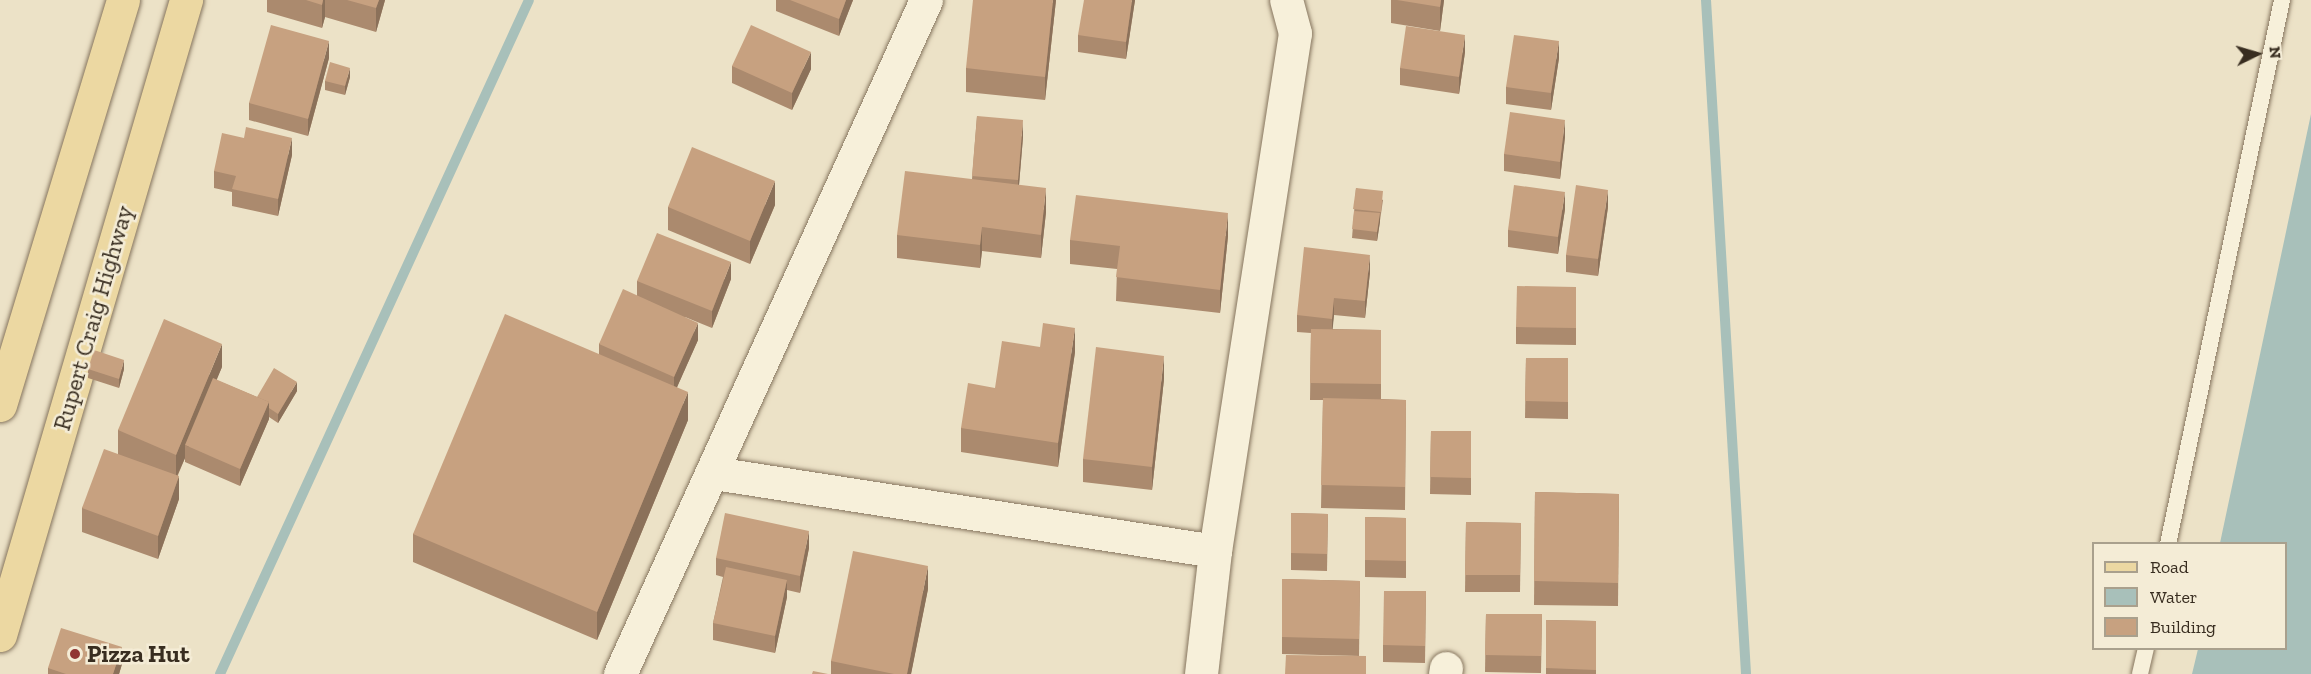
<!DOCTYPE html>
<style>
body{margin:0}
#map{position:relative;width:2311px;height:674px;overflow:hidden;background:#ece2c7;font-family:"Zilla Slab",serif}
div>[style]{position:absolute}
.water>*{inset:0;background:#a8c0ba}
.stream>*{height:10px;margin:-5px;padding:0 5px;transform-origin:5px;border-radius:5px;background:#a8c0ba}
.roads{filter:drop-shadow(0 0 2px #86755e) drop-shadow(0 0 2px #86755e)}
.lane>*{height:16px;margin:-8px;padding:0 8px;transform-origin:8px;border-radius:8px;background:#f7f0da}
.street>*{height:33px;margin:-16.5px;padding:0 16.5px;transform-origin:16.5px;border-radius:16.5px;background:#f7f0da}
.primary>*{height:33px;margin:-16.5px;padding:0 16.5px;transform-origin:16.5px;border-radius:16.5px;background:#ecd8a2}
.wall>*{inset:0;background:#ab8a6e}
.shaded-wall>*{inset:0;background:#8b715a}
.building>*{inset:0;background:#c7a180}
.dots>*{width:16px;height:16px;translate:-50% -50%;box-sizing:border-box;border:3px solid #f4ecd6;border-radius:50%}
span{translate:-50% -50%;white-space:nowrap;text-align:center;line-height:1.15;-webkit-text-stroke:5px #f4ecd6;paint-order:stroke}
.street-label{font-size:24px;color:#382d20}
.poi-label{font-size:24px;color:#382d20;font-weight:700}
.left{translate:0 -50%;text-align:left}
.legend{position:absolute;left:2092px;top:542px;width:195px;height:108px;box-sizing:border-box;background:#f4ecd6;border:2px solid #a9a08d;margin:0;padding:8px 10px;list-style:none;font-size:18px;color:#382d20}
.legend li{display:flex;align-items:center;gap:12px;height:30px}
.legend b{width:30px;border:2px solid #a9a08d}
.north{position:absolute;left:2227px;top:24px;width:60px;height:60px;-webkit-text-stroke:4px #f4ecd6;paint-order:stroke;rotate:85deg;font-size:16px;font-weight:700;line-height:24px;text-align:center;color:#382d20}
.north::after{content:'';display:block;margin:auto;width:21px;height:27px;background:#382d20;clip-path:polygon(50% 0,100% 100%,50% 72%,0 100%)}
</style>
<div id="map">
<div class="water">
<i style="clip-path:polygon(2311px 114px,2311px 674px,2192px 674px,2198px 649px,2286px 648px,2286px 544px,2220px 543px)"></i>
</div>
<div class="stream">
<i style="left:1706px;top:0;width:675px;rotate:86.6deg"></i>
<i style="left:220px;top:674px;width:741px;rotate:-65.37deg"></i>
</div>
<div class="roads">
<div class="lane">
<i style="left:2168px;top:544px;width:556px;rotate:-78.16deg"></i>
<i style="left:2140px;top:674px;width:27px;rotate:-77deg"></i>
</div>
<div class="street">
<i style="left:714px;top:473px;width:507px;rotate:8.85deg"></i>
<i style="left:620px;top:674px;width:740px;rotate:-65.58deg"></i>
<i style="left:1201px;top:674px;width:124px;rotate:-83.5deg"></i>
<i style="left:1215px;top:551px;width:524px;rotate:-81.22deg"></i>
<i style="left:1295px;top:33px;width:34px;rotate:-105deg"></i>
<i style="left:1445px;top:674px;width:6px;rotate:-81deg"></i>
</div>
<div class="primary">
<i style="left:0;top:405px;width:423px;rotate:-73.1deg"></i>
<i style="left:0;top:635px;width:662px;rotate:-73.67deg"></i>
</div>
</div>
<div class="wall">
<i style="clip-path:polygon(267px 0,385px 0,376px 32px,325px 17px,322px 28px,267px 12px)"></i>
<i style="clip-path:polygon(776px 0,853px 0,839px 36px,776px 11px)"></i>
<i style="clip-path:polygon(1056px 0,1045px 100px,966px 92px,966px 68px)"></i>
<i style="clip-path:polygon(1135px 0,1126px 59px,1078px 52px,1078px 35px)"></i>
<i style="clip-path:polygon(1391px 0,1444px 0,1440px 31px,1391px 23px)"></i>
<i style="clip-path:polygon(1465px 52px,1459px 94px,1400px 85px,1400px 68px)"></i>
<i style="clip-path:polygon(329px 58px,308px 136px,249px 120px,249px 103px)"></i>
<i style="clip-path:polygon(1559px 58px,1551px 110px,1506px 104px,1506px 87px)"></i>
<i style="clip-path:polygon(732px 66px,811px 69px,792px 110px,732px 83px)"></i>
<i style="clip-path:polygon(350px 77px,345px 95px,325px 90px,325px 81px)"></i>
<i style="clip-path:polygon(977px 116px,1023px 137px,1019px 185px,1046px 212px,1041px 258px,982px 251px,980px 268px,897px 258px,897px 235px,972px 179px)"></i>
<i style="clip-path:polygon(1565px 137px,1560px 179px,1504px 171px,1504px 154px)"></i>
<i style="clip-path:polygon(292px 155px,278px 216px,232px 206px,232px 192px,214px 188px,214px 171px)"></i>
<i style="clip-path:polygon(1356px 188px,1383px 200px,1377px 241px,1352px 238px)"></i>
<i style="clip-path:polygon(775px 205px,750px 264px,668px 230px,668px 207px)"></i>
<i style="clip-path:polygon(1608px 207px,1598px 276px,1566px 272px,1566px 255px)"></i>
<i style="clip-path:polygon(1565px 209px,1558px 254px,1508px 247px,1508px 230px)"></i>
<i style="clip-path:polygon(1228px 236px,1220px 313px,1116px 301px,1117px 269px,1070px 264px,1070px 240px)"></i>
<i style="clip-path:polygon(1370px 272px,1365px 318px,1334px 315px,1332px 329px,1381px 330px,1381px 399px,1406px 400px,1405px 510px,1321px 508px,1323px 400px,1310px 400px,1311px 333px,1297px 332px,1297px 315px)"></i>
<i style="clip-path:polygon(731px 279px,712px 328px,685px 317px,698px 340px,677px 387px,688px 420px,597px 640px,413px 562px,413px 534px,599px 354px,599px 344px,637px 296px,637px 281px)"></i>
<i style="clip-path:polygon(1576px 287px,1576px 345px,1516px 344px,1516px 327px)"></i>
<i style="clip-path:polygon(1075px 352px,1058px 467px,961px 452px,961px 428px,995px 388px)"></i>
<i style="clip-path:polygon(1526px 358px,1568px 358px,1568px 419px,1525px 418px)"></i>
<i style="clip-path:polygon(222px 367px,216px 380px,257px 397px,297px 391px,278px 423px,269px 417px,269px 419px,240px 486px,185px 462px,185px 458px,178px 475px,179px 499px,158px 559px,82px 532px,82px 508px,118px 454px,118px 430px)"></i>
<i style="clip-path:polygon(88px 369px,124px 369px,119px 388px,88px 378px)"></i>
<i style="clip-path:polygon(1164px 379px,1152px 490px,1083px 482px,1083px 459px)"></i>
<i style="clip-path:polygon(1431px 431px,1471px 431px,1471px 495px,1430px 494px)"></i>
<i style="clip-path:polygon(1535px 492px,1619px 494px,1618px 606px,1534px 605px)"></i>
<i style="clip-path:polygon(1291px 513px,1328px 514px,1327px 571px,1291px 570px)"></i>
<i style="clip-path:polygon(1365px 517px,1406px 518px,1406px 578px,1365px 577px)"></i>
<i style="clip-path:polygon(1466px 522px,1521px 523px,1520px 592px,1465px 592px)"></i>
<i style="clip-path:polygon(809px 548px,800px 593px,787px 590px,787px 597px,775px 653px,713px 640px,713px 623px,723px 577px,716px 575px,716px 558px)"></i>
<i style="clip-path:polygon(1282px 579px,1360px 581px,1359px 656px,1282px 654px)"></i>
<i style="clip-path:polygon(928px 589px,911px 674px,831px 674px,831px 661px)"></i>
<i style="clip-path:polygon(1426px 591px,1425px 663px,1383px 662px,1383px 645px)"></i>
<i style="clip-path:polygon(1486px 614px,1542px 614px,1541px 673px,1485px 672px)"></i>
<i style="clip-path:polygon(1546px 620px,1596px 621px,1596px 674px,1546px 674px)"></i>
<i style="clip-path:polygon(122px 664px,119px 674px,48px 674px,48px 668px)"></i>
</div>
<div class="shaded-wall">
<i style="clip-path:polygon(323px 0,325px 0,325px 17px,322px 28px,322px 5px)"></i>
<i style="clip-path:polygon(379px 0,385px 0,376px 32px,376px 8px)"></i>
<i style="clip-path:polygon(846px 0,853px 0,839px 36px,839px 19px)"></i>
<i style="clip-path:polygon(1053px 0,1056px 0,1045px 100px,1045px 77px)"></i>
<i style="clip-path:polygon(1132px 0,1135px 0,1126px 59px,1126px 42px)"></i>
<i style="clip-path:polygon(1441px 0,1444px 0,1440px 31px,1440px 7px)"></i>
<i style="clip-path:polygon(1465px 35px,1465px 52px,1459px 94px,1459px 77px)"></i>
<i style="clip-path:polygon(329px 41px,329px 58px,308px 136px,308px 119px)"></i>
<i style="clip-path:polygon(1559px 41px,1559px 58px,1551px 110px,1551px 93px)"></i>
<i style="clip-path:polygon(811px 52px,811px 69px,792px 110px,792px 93px)"></i>
<i style="clip-path:polygon(350px 68px,350px 77px,345px 95px,345px 86px)"></i>
<i style="clip-path:polygon(1023px 120px,1023px 137px,1018px 197px,1018px 180px)"></i>
<i style="clip-path:polygon(1565px 120px,1565px 137px,1560px 179px,1560px 162px)"></i>
<i style="clip-path:polygon(292px 138px,292px 155px,278px 216px,278px 199px)"></i>
<i style="clip-path:polygon(775px 181px,775px 205px,750px 264px,750px 241px)"></i>
<i style="clip-path:polygon(1046px 188px,1046px 212px,1041px 258px,1041px 235px)"></i>
<i style="clip-path:polygon(1608px 190px,1608px 207px,1598px 276px,1598px 259px)"></i>
<i style="clip-path:polygon(1565px 192px,1565px 209px,1558px 254px,1558px 237px)"></i>
<i style="clip-path:polygon(1228px 213px,1228px 236px,1220px 313px,1220px 290px)"></i>
<i style="clip-path:polygon(1380px 213px,1380px 222px,1377px 241px,1377px 232px)"></i>
<i style="clip-path:polygon(982px 227px,982px 251px,980px 268px,980px 245px)"></i>
<i style="clip-path:polygon(1370px 255px,1370px 272px,1365px 318px,1365px 301px)"></i>
<i style="clip-path:polygon(731px 262px,731px 279px,712px 328px,712px 311px)"></i>
<i style="clip-path:polygon(1334px 298px,1334px 315px,1332px 336px,1332px 319px)"></i>
<i style="clip-path:polygon(698px 323px,698px 340px,674px 394px,674px 377px)"></i>
<i style="clip-path:polygon(1075px 328px,1075px 352px,1058px 467px,1058px 443px)"></i>
<i style="clip-path:polygon(222px 344px,222px 367px,189px 447px,185px 445px,185px 458px,176px 478px,176px 455px)"></i>
<i style="clip-path:polygon(1164px 356px,1164px 379px,1152px 490px,1152px 467px)"></i>
<i style="clip-path:polygon(124px 360px,124px 369px,119px 388px,119px 379px)"></i>
<i style="clip-path:polygon(297px 382px,297px 391px,278px 423px,278px 414px)"></i>
<i style="clip-path:polygon(688px 392px,688px 420px,597px 640px,597px 612px)"></i>
<i style="clip-path:polygon(269px 402px,269px 419px,240px 486px,240px 469px)"></i>
<i style="clip-path:polygon(179px 476px,179px 499px,158px 559px,158px 536px)"></i>
<i style="clip-path:polygon(809px 531px,809px 548px,800px 593px,800px 576px)"></i>
<i style="clip-path:polygon(928px 566px,928px 589px,911px 674px,907px 674px)"></i>
<i style="clip-path:polygon(787px 580px,787px 597px,775px 653px,775px 636px)"></i>
<i style="clip-path:polygon(122px 647px,122px 664px,119px 674px,113px 674px)"></i>
</div>
<div class="building">
<i style="clip-path:polygon(306px 0,323px 0,322px 5px)"></i>
<i style="clip-path:polygon(347px 0,379px 0,376px 8px)"></i>
<i style="clip-path:polygon(790px 0,846px 0,839px 19px)"></i>
<i style="clip-path:polygon(973px 0,1053px 0,1045px 77px,966px 68px)"></i>
<i style="clip-path:polygon(1084px 0,1132px 0,1126px 42px,1078px 35px)"></i>
<i style="clip-path:polygon(1397px 0,1441px 0,1440px 7px)"></i>
<i style="clip-path:polygon(271px 25px,329px 41px,308px 119px,249px 103px)"></i>
<i style="clip-path:polygon(751px 25px,811px 52px,792px 93px,732px 66px)"></i>
<i style="clip-path:polygon(1406px 26px,1465px 35px,1459px 77px,1400px 68px)"></i>
<i style="clip-path:polygon(1514px 35px,1559px 41px,1551px 93px,1506px 87px)"></i>
<i style="clip-path:polygon(330px 62px,350px 68px,345px 86px,325px 81px)"></i>
<i style="clip-path:polygon(1510px 112px,1565px 120px,1560px 162px,1504px 154px)"></i>
<i style="clip-path:polygon(977px 116px,1023px 120px,1018px 180px,972px 176px)"></i>
<i style="clip-path:polygon(246px 127px,292px 138px,278px 199px,232px 189px,236px 176px,214px 171px,222px 133px,244px 138px)"></i>
<i style="clip-path:polygon(692px 147px,775px 181px,750px 241px,668px 207px)"></i>
<i style="clip-path:polygon(905px 171px,1046px 188px,1041px 235px,982px 227px,980px 245px,897px 235px)"></i>
<i style="clip-path:polygon(1514px 185px,1565px 192px,1558px 237px,1508px 230px)"></i>
<i style="clip-path:polygon(1576px 185px,1608px 190px,1598px 259px,1566px 255px)"></i>
<i style="clip-path:polygon(1356px 188px,1383px 191px,1381px 212px,1353px 209px)"></i>
<i style="clip-path:polygon(1076px 195px,1228px 213px,1220px 290px,1116px 277px,1120px 246px,1070px 240px)"></i>
<i style="clip-path:polygon(1354px 211px,1380px 213px,1377px 232px,1352px 229px)"></i>
<i style="clip-path:polygon(657px 233px,731px 262px,712px 311px,637px 281px)"></i>
<i style="clip-path:polygon(1304px 247px,1370px 255px,1365px 301px,1334px 298px,1332px 319px,1297px 315px)"></i>
<i style="clip-path:polygon(1517px 286px,1576px 287px,1576px 328px,1516px 327px)"></i>
<i style="clip-path:polygon(623px 289px,698px 323px,674px 377px,599px 344px)"></i>
<i style="clip-path:polygon(505px 314px,688px 392px,597px 612px,413px 534px)"></i>
<i style="clip-path:polygon(164px 319px,222px 344px,176px 455px,118px 430px)"></i>
<i style="clip-path:polygon(1043px 323px,1075px 328px,1058px 443px,961px 428px,968px 383px,995px 388px,1002px 341px,1040px 347px)"></i>
<i style="clip-path:polygon(1311px 329px,1381px 330px,1381px 384px,1310px 383px)"></i>
<i style="clip-path:polygon(1096px 347px,1164px 356px,1152px 467px,1083px 459px)"></i>
<i style="clip-path:polygon(94px 350px,124px 360px,119px 379px,88px 369px)"></i>
<i style="clip-path:polygon(1526px 358px,1568px 358px,1568px 402px,1525px 401px)"></i>
<i style="clip-path:polygon(274px 368px,297px 382px,278px 414px,269px 408px,269px 402px,257px 397px)"></i>
<i style="clip-path:polygon(213px 378px,269px 402px,240px 469px,185px 445px)"></i>
<i style="clip-path:polygon(1323px 398px,1406px 400px,1405px 487px,1321px 485px)"></i>
<i style="clip-path:polygon(1431px 431px,1471px 431px,1471px 478px,1430px 477px)"></i>
<i style="clip-path:polygon(104px 449px,179px 476px,158px 536px,82px 508px)"></i>
<i style="clip-path:polygon(1535px 492px,1619px 494px,1618px 583px,1534px 581px)"></i>
<i style="clip-path:polygon(725px 513px,809px 531px,800px 576px,716px 558px)"></i>
<i style="clip-path:polygon(1291px 513px,1328px 514px,1327px 554px,1291px 553px)"></i>
<i style="clip-path:polygon(1365px 517px,1406px 518px,1406px 561px,1365px 560px)"></i>
<i style="clip-path:polygon(1466px 522px,1521px 523px,1520px 575px,1465px 575px)"></i>
<i style="clip-path:polygon(853px 551px,928px 566px,907px 674px,894px 674px,831px 661px)"></i>
<i style="clip-path:polygon(726px 567px,787px 580px,775px 636px,713px 623px)"></i>
<i style="clip-path:polygon(1282px 579px,1360px 581px,1359px 639px,1282px 637px)"></i>
<i style="clip-path:polygon(1384px 591px,1426px 591px,1425px 646px,1383px 645px)"></i>
<i style="clip-path:polygon(1486px 614px,1542px 614px,1541px 656px,1485px 655px)"></i>
<i style="clip-path:polygon(1546px 620px,1596px 621px,1596px 670px,1546px 668px)"></i>
<i style="clip-path:polygon(61px 628px,122px 647px,113px 674px,66px 674px,48px 668px)"></i>
<i style="clip-path:polygon(1286px 655px,1366px 656px,1366px 674px,1285px 674px)"></i>
<i style="clip-path:polygon(813px 671px,828px 674px,812px 674px)"></i>
</div>
<div class="dots">
<i style="left:75px;top:654px;background:#913532"></i>
</div>
<div class="street-label">
<span style="left:93px;top:318px;rotate:-74deg">Rupert Craig Highway</span>
</div>
<div class="poi-label">
<span class="left" style="left:87px;top:654px">Pizza Hut</span>
</div>
<ul class="legend">
<li><b style="height:8px;background:#ecd8a2"></b>Road</li>
<li><b style="height:16px;background:#a8c0ba"></b>Water</li>
<li><b style="height:16px;background:#c7a180"></b>Building</li>
</ul>
<div class="north">N</div>
</div>
